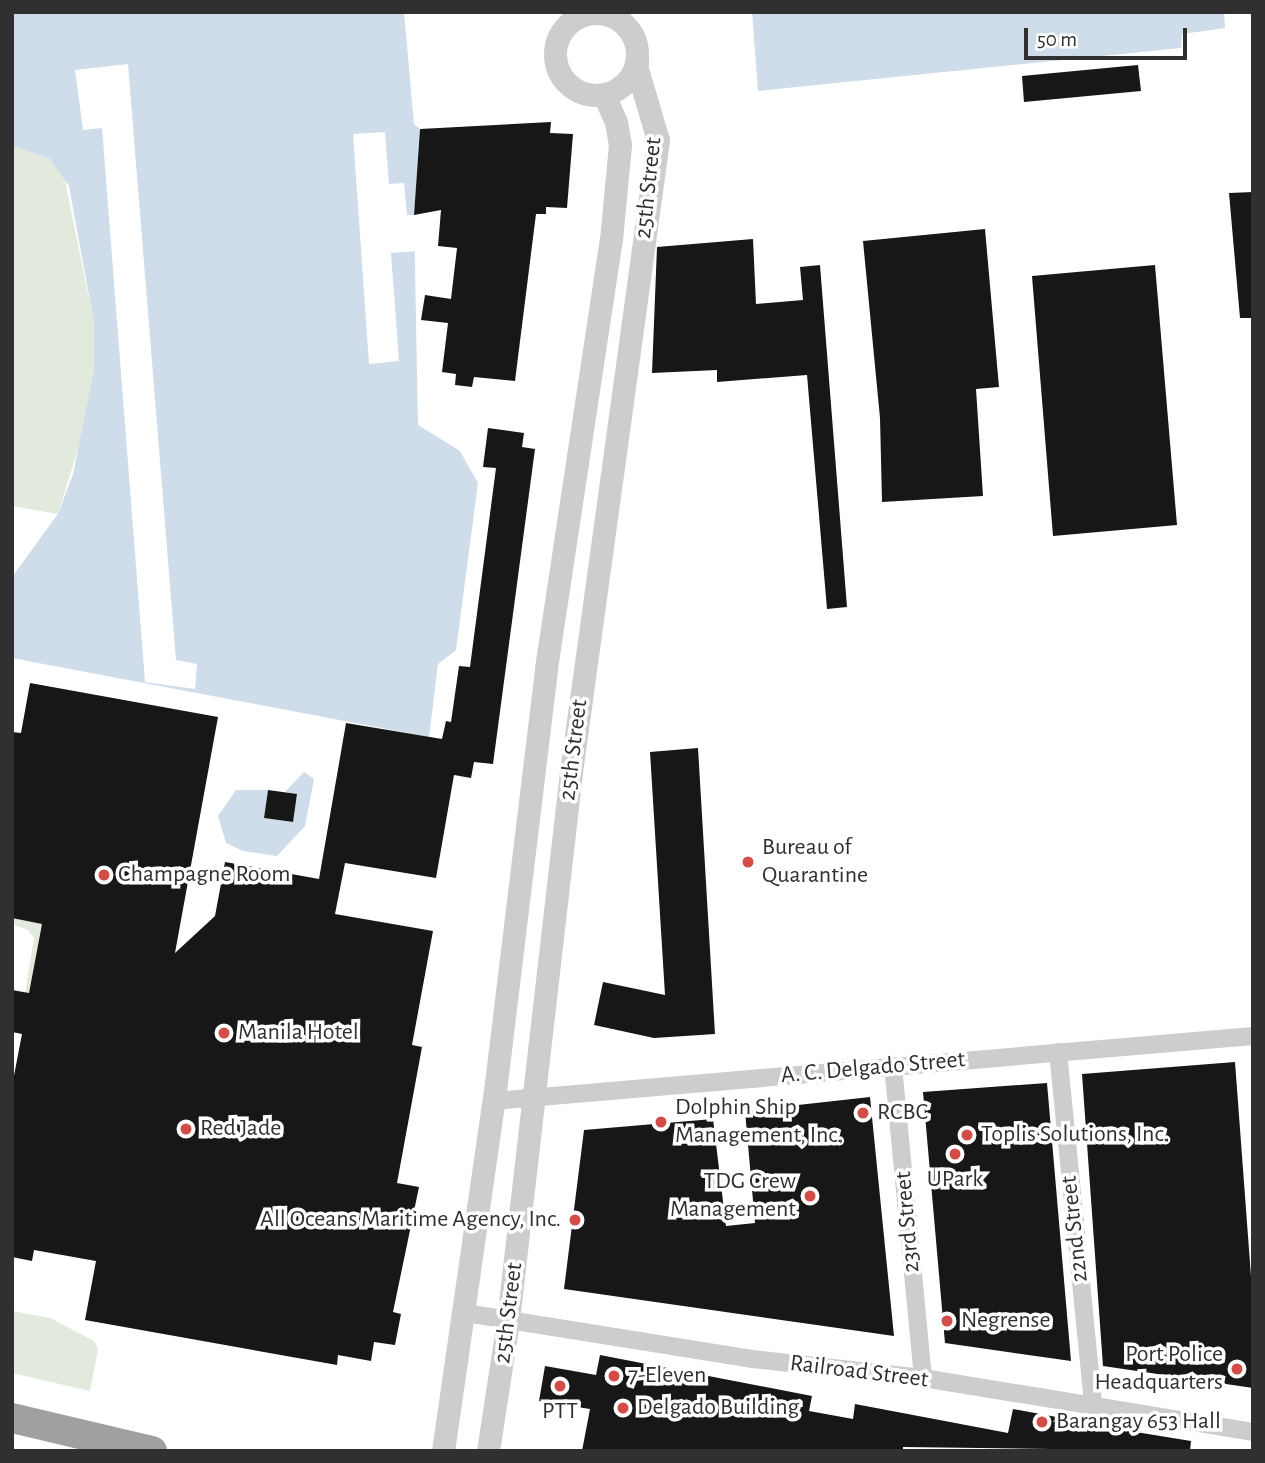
<!DOCTYPE html>
<style>
body{margin:0}
#map{position:relative;width:1265px;height:1463px;overflow:hidden;background:#fff;font-family:"Alegreya Sans",sans-serif}
div>[style]{position:absolute}
.green>*{inset:0;background:#e2e9dd}
.water>*{inset:0;background:#cfdce9}
.pier>*{inset:0;background:#fff}
.building>*{inset:0;background:#171717}
.minor>*{height:18px;margin:-9px;padding:0 9px;transform-origin:9px;border-radius:9px;background:#cdcdcd}
.tertiary>*{height:23px;margin:-11.5px;padding:0 11.5px;transform-origin:11.5px;border-radius:11.5px;background:#cdcdcd}
.tertiary>.ring{margin:-11.5px;padding:0;box-sizing:content-box;background:none;border:23px solid #cdcdcd;border-radius:50%}
.trunk>*{height:30px;margin:-15px;padding:0 15px;transform-origin:15px;border-radius:15px;background:#a0a0a0}
.dots>*{width:19px;height:19px;translate:-50% -50%;box-sizing:border-box;border:4px solid #fff;border-radius:50%}
span{translate:-50% -50%;white-space:nowrap;text-align:center;line-height:1.15;-webkit-text-stroke:7px #fff;paint-order:stroke}
.street-label{font-size:24px;color:#303030}
.poi-label{font-size:24px;color:#303030}
.left{translate:0 -50%;text-align:left}
.right{translate:-100% -50%;text-align:right}
.frame{position:absolute;inset:0;border:14px solid #303030;pointer-events:none}
.scale{position:absolute;left:1024px;top:28px;width:163px;height:32px;box-sizing:border-box;border:4px solid #303030;border-top:0;padding-left:9px;font-size:21px;line-height:24px;white-space:nowrap;color:#303030;-webkit-text-stroke:5px #fff;paint-order:stroke}
</style>
<div id="map">
<div class="green">
<i style="clip-path:polygon(12px 146px,50px 159px,63px 171px,94px 323px,94px 371px,86px 423px,58px 514px,12px 506px)"></i>
<i style="clip-path:polygon(12px 918px,42px 924px,29px 993px,25px 993px,34px 938px,28px 930px,12px 924px)"></i>
<i style="clip-path:polygon(12px 1311px,50px 1318px,94px 1341px,98px 1349px,90px 1391px,12px 1373px)"></i>
</div>
<div class="water">
<i style="clip-path:polygon(12px 12px,404px 12px,414px 124px,420px 129px,414px 215px,418px 425px,460px 451px,478px 483px,456px 650px,438px 664px,429px 737px,12px 658px,12px 577px,58px 514px,73px 474px,94px 371px,94px 323px,69px 186px,50px 159px,12px 146px)"></i>
<i style="clip-path:polygon(752px 12px,1224px 12px,1225px 28px,1182px 34px,1181px 48px,758px 91px)"></i>
<i style="clip-path:polygon(304px 772px,314px 779px,305px 826px,277px 856px,243px 851px,226px 843px,218px 816px,236px 790px,268px 790px,264px 818px,292px 822px,297px 795px,285px 792px)"></i>
</div>
<div class="pier">
<i style="clip-path:polygon(128px 64px,176px 660px,197px 664px,195px 689px,145px 682px,102px 128px,83px 130px,75px 70px)"></i>
<i style="clip-path:polygon(385px 132px,389px 184px,404px 183px,407px 215px,414px 215px,417px 251px,391px 253px,399px 361px,369px 364px,353px 134px)"></i>
</div>
<div class="building">
<i style="clip-path:polygon(1138px 65px,1141px 91px,1024px 102px,1022px 76px)"></i>
<i style="clip-path:polygon(551px 122px,550px 133px,573px 134px,567px 208px,546px 207px,546px 214px,536px 214px,515px 381px,474px 377px,472px 387px,455px 385px,456px 374px,442px 372px,448px 323px,421px 320px,425px 295px,451px 299px,457px 248px,438px 246px,441px 210px,414px 215px,420px 129px)"></i>
<i style="clip-path:polygon(1253px 192px,1253px 318px,1240px 318px,1229px 193px)"></i>
<i style="clip-path:polygon(985px 229px,999px 387px,976px 389px,983px 496px,882px 502px,880px 418px,863px 241px)"></i>
<i style="clip-path:polygon(753px 239px,756px 304px,803px 300px,800px 267px,820px 265px,847px 607px,827px 609px,807px 375px,717px 382px,717px 370px,652px 373px,657px 247px)"></i>
<i style="clip-path:polygon(1155px 265px,1177px 525px,1053px 536px,1032px 276px)"></i>
<i style="clip-path:polygon(488px 428px,524px 433px,522px 447px,535px 449px,493px 764px,474px 762px,471px 778px,454px 775px,436px 878px,345px 863px,335px 914px,433px 931px,412px 1045px,422px 1047px,397px 1183px,419px 1187px,393px 1312px,401px 1314px,395px 1345px,374px 1342px,371px 1361px,338px 1355px,337px 1365px,85px 1320px,96px 1261px,34px 1250px,32px 1261px,12px 1257px,12px 1086px,22px 1034px,12px 1032px,12px 990px,29px 993px,42px 924px,12px 918px,12px 732px,21px 733px,30px 683px,218px 717px,175px 953px,215px 916px,225px 862px,319px 879px,346px 723px,442px 739px,446px 721px,451px 722px,459px 666px,470px 667px,496px 468px,483px 467px)"></i>
<i style="clip-path:polygon(698px 748px,715px 1034px,654px 1038px,594px 1025px,603px 982px,665px 995px,650px 752px)"></i>
<i style="clip-path:polygon(268px 790px,297px 794px,293px 822px,264px 818px)"></i>
<i style="clip-path:polygon(1235px 1062px,1253px 1303px,1253px 1388px,1103px 1366px,1082px 1074px)"></i>
<i style="clip-path:polygon(1047px 1083px,1071px 1361px,945px 1343px,923px 1092px)"></i>
<i style="clip-path:polygon(870px 1097px,894px 1336px,564px 1289px,584px 1130px,713px 1119px,726px 1226px,755px 1223px,745px 1111px)"></i>
<i style="clip-path:polygon(600px 1355px,812px 1396px,809px 1411px,853px 1419px,855px 1404px,1008px 1433px,1013px 1409px,1073px 1420px,1077px 1429px,1105px 1427px,1191px 1441px,1190px 1451px,903px 1447px,903px 1451px,582px 1451px,590px 1409px,539px 1401px,545px 1366px,596px 1375px)"></i>
</div>
<div class="minor">
<i style="left:1058px;top:1052px;width:355px;rotate:84.3deg"></i>
<i style="left:893px;top:1066px;width:313px;rotate:84.5deg"></i>
<i style="left:494px;top:1101px;width:762px;rotate:-4.89deg"></i>
<i style="left:465px;top:1313px;width:292px;rotate:9.1deg"></i>
<i style="left:753px;top:1359px;width:171px;rotate:6.4deg"></i>
<i style="left:923px;top:1378px;width:334px;rotate:9.3deg"></i>
</div>
<div class="tertiary">
<i class="ring" style="left:555px;top:13px;width:59px;height:59px"></i>
<i style="left:443px;top:1451px;width:372px;rotate:-81.8deg"></i>
<i style="left:496px;top:1083px;width:418px;rotate:-83.1deg"></i>
<i style="left:546px;top:668px;width:433px;rotate:-81.4deg"></i>
<i style="left:611px;top:240px;width:95px;rotate:-84.6deg"></i>
<i style="left:620px;top:145px;width:23px;rotate:-100deg"></i>
<i style="left:616px;top:122px;width:30px;rotate:-114deg"></i>
<i style="left:488px;top:1451px;width:133px;rotate:-81.3deg"></i>
<i style="left:508px;top:1320px;width:552px;rotate:-83.44deg"></i>
<i style="left:571px;top:772px;width:638px;rotate:-82.16deg"></i>
<i style="left:658px;top:140px;width:74px;rotate:-106.5deg"></i>
<i style="left:637px;top:69px;width:17px;rotate:-90deg"></i>
</div>
<div class="trunk">
<i style="left:12px;top:1418px;width:144px;rotate:13.3deg"></i>
</div>
<div class="dots">
<i style="left:748px;top:862px;background:#d24d48"></i>
<i style="left:104px;top:875px;background:#d24d48"></i>
<i style="left:224px;top:1033px;background:#d24d48"></i>
<i style="left:863px;top:1113px;background:#d24d48"></i>
<i style="left:661px;top:1122px;background:#d24d48"></i>
<i style="left:186px;top:1129px;background:#d24d48"></i>
<i style="left:967px;top:1135px;background:#d24d48"></i>
<i style="left:955px;top:1154px;background:#d24d48"></i>
<i style="left:810px;top:1196px;background:#d24d48"></i>
<i style="left:575px;top:1220px;background:#d24d48"></i>
<i style="left:947px;top:1321px;background:#d24d48"></i>
<i style="left:1237px;top:1369px;background:#d24d48"></i>
<i style="left:614px;top:1376px;background:#d24d48"></i>
<i style="left:560px;top:1386px;background:#d24d48"></i>
<i style="left:623px;top:1408px;background:#d24d48"></i>
<i style="left:1042px;top:1422px;background:#d24d48"></i>
</div>
<div class="street-label">
<span style="left:649px;top:188px;rotate:-84deg">25th Street</span>
<span style="left:574px;top:750px;rotate:-83deg">25th Street</span>
<span style="left:873px;top:1068px;rotate:-5deg">A. C. Delgado Street</span>
<span style="left:908px;top:1222px;rotate:-95deg">23rd Street</span>
<span style="left:1075px;top:1229px;rotate:-96deg">22nd Street</span>
<span style="left:509px;top:1313px;rotate:-83deg">25th Street</span>
<span style="left:859px;top:1372px;rotate:7deg">Railroad Street</span>
</div>
<div class="poi-label">
<span class="left" style="left:762px;top:862px">Bureau of<br>Quarantine</span>
<span class="left" style="left:118px;top:875px">Champagne Room</span>
<span class="left" style="left:238px;top:1033px">Manila Hotel</span>
<span class="left" style="left:675px;top:1122px">Dolphin Ship<br>Management, Inc.</span>
<span class="left" style="left:877px;top:1113px">RCBC</span>
<span class="left" style="left:200px;top:1129px">Red Jade</span>
<span class="left" style="left:981px;top:1135px">Toplis Solutions, Inc.</span>
<span style="left:955px;top:1180px">UPark</span>
<span class="right" style="left:796px;top:1196px">TDG Crew<br>Management</span>
<span class="right" style="left:561px;top:1220px">All Oceans Maritime Agency, Inc.</span>
<span class="left" style="left:961px;top:1321px">Negrense</span>
<span class="right" style="left:1223px;top:1369px">Port Police<br>Headquarters</span>
<span class="left" style="left:628px;top:1376px">7-Eleven</span>
<span class="left" style="left:637px;top:1408px">Delgado Building</span>
<span style="left:560px;top:1412px">PTT</span>
<span class="left" style="left:1056px;top:1422px">Barangay 653 Hall</span>
</div>
<div class="frame"></div>
<div class="scale">50 m</div>
</div>
